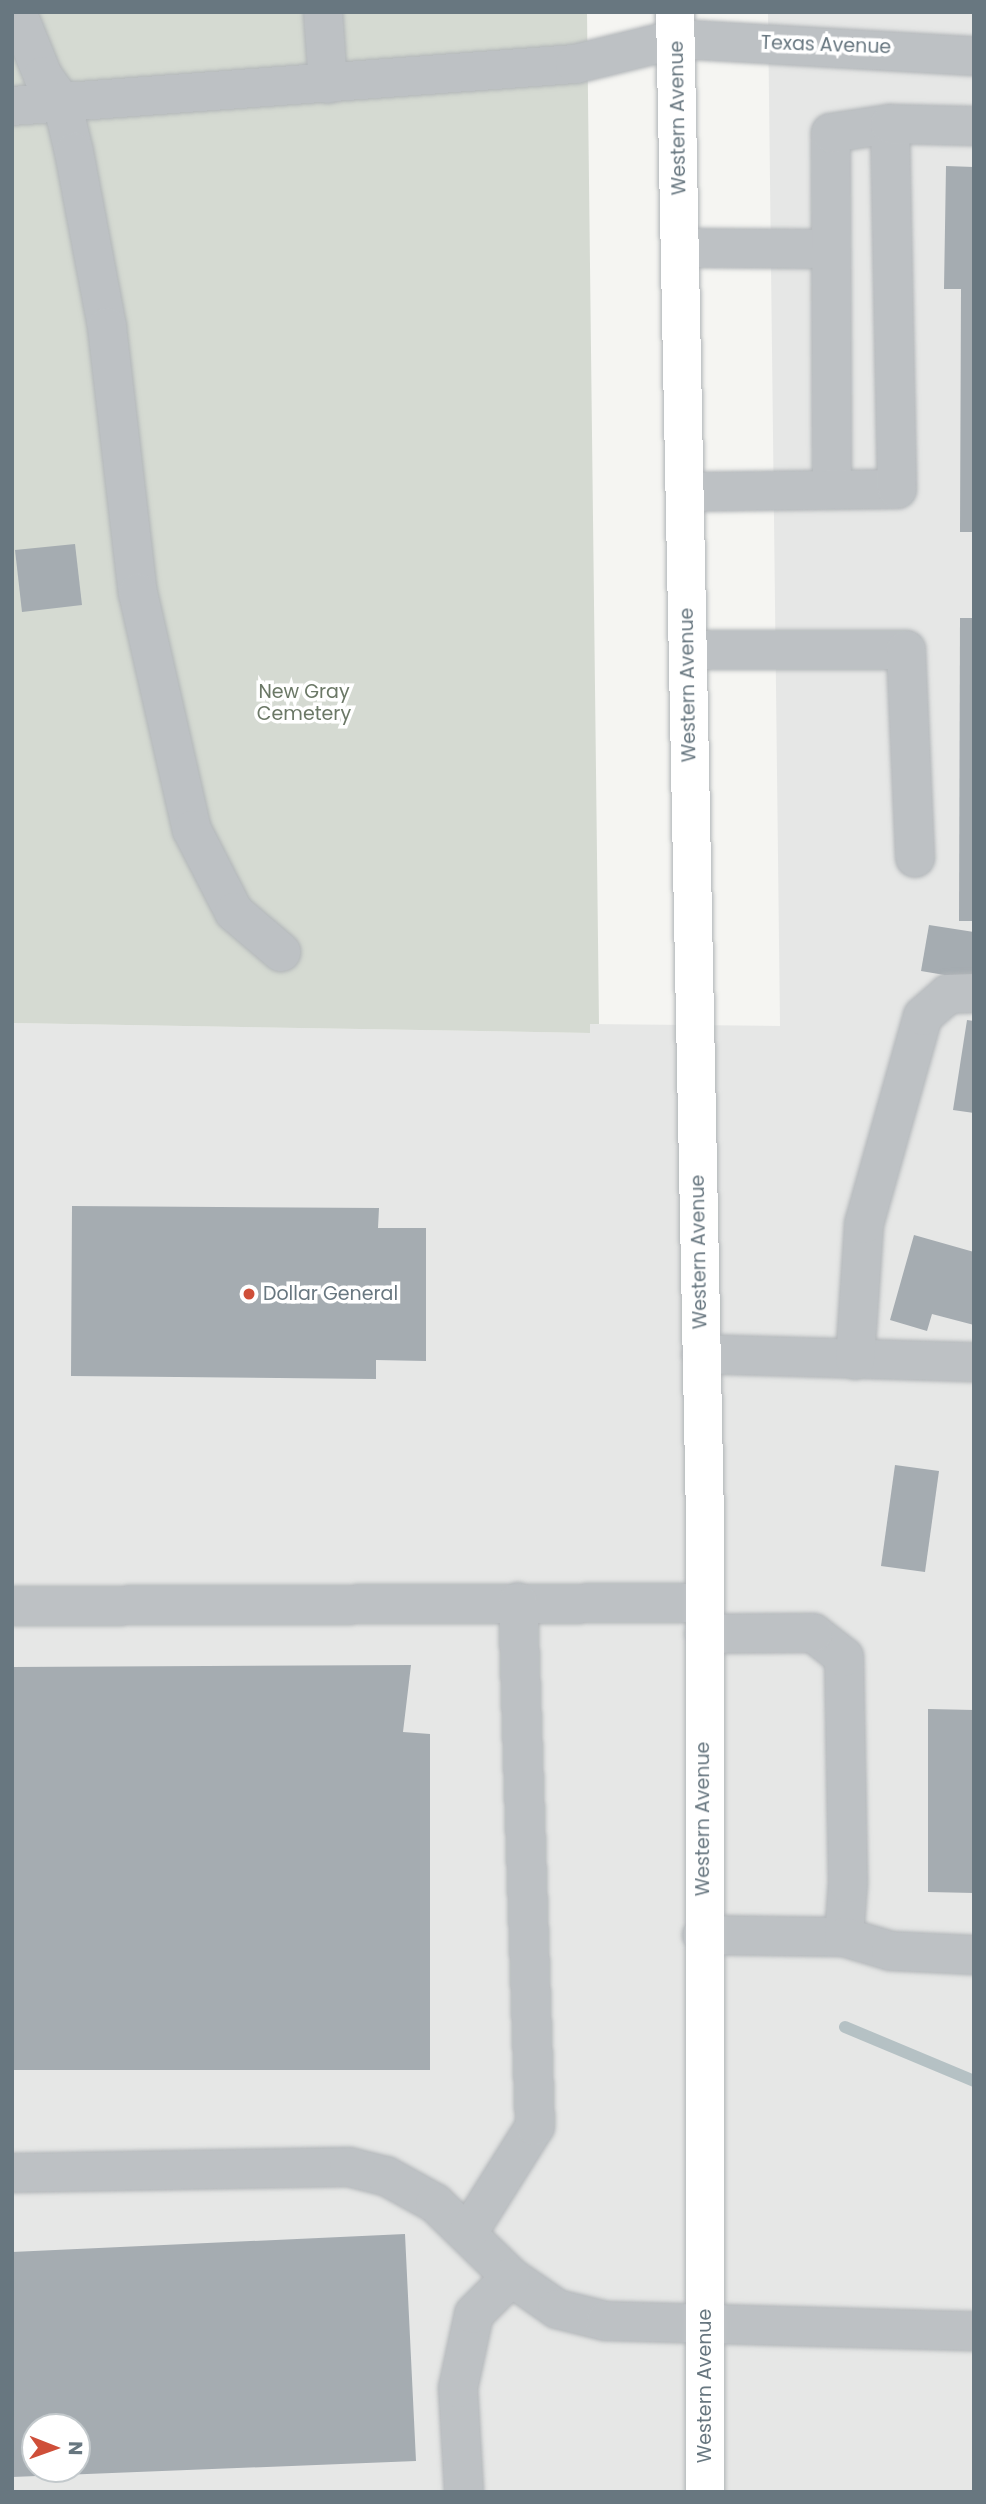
<!DOCTYPE html>
<style>
body{margin:0}
#map{position:relative;width:986px;height:2504px;overflow:hidden;background:#f5f5f2;font-family:Poppins,sans-serif}
div>[style]{position:absolute}
.built>*{inset:0;background:#e6e7e6}
.green>*{inset:0;background:#d5dad2}
.stream>*{height:12px;margin:-6px;padding:0 6px;transform-origin:6px;border-radius:6px;background:#b5c1c4}
.building>*{inset:0;background:#a5acb1}
.roads{filter:drop-shadow(0 0 2px #b1b5b8) drop-shadow(0 0 2px #b1b5b8)}
.minor>*{height:38px;margin:-19px;padding:0 19px;transform-origin:19px;border-radius:19px;background:#bdc1c4}
.major>*{height:38px;margin:-19px;padding:0 19px;transform-origin:19px;border-radius:19px;background:#fff}
.dots>*{width:19px;height:19px;translate:-50% -50%;box-sizing:border-box;border:4px solid #fff;border-radius:50%}
span{translate:-50% -50%;white-space:nowrap;text-align:center;line-height:1.15;-webkit-text-stroke:7px #fff;paint-order:stroke}
.street-label{font-size:19px;color:#687780}
.park-label{font-size:19px;color:#6b7866}
.poi-label{font-size:19px;color:#687780}
.left{translate:0 -50%;text-align:left}
.frame{position:absolute;inset:0;border:14px solid #687780;pointer-events:none}
.north{position:absolute;left:21px;top:2413px;width:70px;height:70px;box-sizing:border-box;background:#fff;border:2px solid #c3c9cc;border-radius:50%;rotate:91deg;font-size:19px;font-weight:700;line-height:28px;text-align:center;color:#687780}
.north::after{content:'';display:block;margin:auto;width:24px;height:32px;background:#cf4f39;clip-path:polygon(50% 0,100% 100%,50% 72%,0 100%)}
</style>
<div id="map">
<div class="built">
<i style="clip-path:polygon(evenodd,768px 12px,974px 12px,974px 2492px,12px 2492px,12px 1023px,590px 1033px,590px 1024px,780px 1026px,768px 12px,35px 2427px,77px 2427px,77px 2469px,35px 2469px,35px 2427px)"></i>
</div>
<div class="green">
<i style="clip-path:polygon(12px 12px,587px 12px,599px 1024px,590px 1024px,590px 1033px,12px 1023px)"></i>
</div>
<div class="stream">
<i style="left:845px;top:2027px;width:140px;rotate:22.7deg"></i>
</div>
<div class="building">
<i style="clip-path:polygon(946px 166px,974px 167px,974px 532px,960px 532px,961px 289px,944px 289px)"></i>
<i style="clip-path:polygon(75px 544px,82px 605px,22px 612px,15px 550px)"></i>
<i style="clip-path:polygon(960px 618px,974px 618px,974px 921px,959px 921px)"></i>
<i style="clip-path:polygon(929px 925px,974px 932px,974px 980px,921px 971px)"></i>
<i style="clip-path:polygon(967px 1020px,974px 1021px,974px 1113px,953px 1110px)"></i>
<i style="clip-path:polygon(72px 1206px,379px 1208px,378px 1228px,426px 1228px,426px 1361px,376px 1360px,376px 1379px,71px 1376px)"></i>
<i style="clip-path:polygon(914px 1235px,974px 1252px,974px 1325px,932px 1314px,927px 1331px,890px 1320px)"></i>
<i style="clip-path:polygon(895px 1465px,939px 1471px,925px 1572px,881px 1566px)"></i>
<i style="clip-path:polygon(411px 1665px,403px 1732px,430px 1734px,430px 2070px,12px 2070px,12px 1667px)"></i>
<i style="clip-path:polygon(928px 1709px,974px 1710px,974px 1893px,928px 1892px)"></i>
<i style="clip-path:polygon(evenodd,405px 2234px,416px 2461px,12px 2477px,12px 2252px,405px 2234px,35px 2427px,77px 2427px,77px 2469px,35px 2469px,35px 2427px)"></i>
</div>
<div class="roads">
<div class="minor">
<i style="left:17px;top:12px;width:69px;rotate:67.9deg"></i>
<i style="left:43px;top:76px;width:32px;rotate:54deg"></i>
<i style="left:62px;top:102px;width:51px;rotate:76.5deg"></i>
<i style="left:74px;top:152px;width:178px;rotate:79.3deg"></i>
<i style="left:107px;top:327px;width:268px;rotate:83.4deg"></i>
<i style="left:138px;top:593px;width:243px;rotate:77.2deg"></i>
<i style="left:192px;top:830px;width:92px;rotate:62.9deg"></i>
<i style="left:234px;top:912px;width:62px;rotate:40.4deg"></i>
<i style="left:323px;top:12px;width:72px;rotate:86deg"></i>
<i style="left:12px;top:106px;width:565px;rotate:-4.27deg"></i>
<i style="left:575px;top:64px;width:105px;rotate:-13.8deg"></i>
<i style="left:677px;top:39px;width:297px;rotate:3.3deg"></i>
<i style="left:681px;top:248px;width:150px;rotate:0.4deg"></i>
<i style="left:832px;top:490px;width:357px;rotate:-90.2deg"></i>
<i style="left:831px;top:133px;width:60px;rotate:-8.7deg"></i>
<i style="left:685px;top:492px;width:212px;rotate:-0.8deg"></i>
<i style="left:897px;top:489px;width:365px;rotate:-91.1deg"></i>
<i style="left:890px;top:124px;width:84px;rotate:1.4deg"></i>
<i style="left:688px;top:650px;width:218px"></i>
<i style="left:906px;top:650px;width:208px;rotate:87.5deg"></i>
<i style="left:701px;top:1354px;width:273px;rotate:1.7deg"></i>
<i style="left:855px;top:1360px;width:136px;rotate:-86.2deg"></i>
<i style="left:864px;top:1224px;width:216px;rotate:-74.2deg"></i>
<i style="left:923px;top:1016px;width:33px;rotate:-41deg"></i>
<i style="left:948px;top:994px;width:26px;rotate:-2deg"></i>
<i style="left:12px;top:1606px;width:693px;rotate:-0.25deg"></i>
<i style="left:702px;top:1935px;width:142px;rotate:0.8deg"></i>
<i style="left:844px;top:1937px;width:54px;rotate:-85.8deg"></i>
<i style="left:848px;top:1883px;width:226px;rotate:-91deg"></i>
<i style="left:844px;top:1657px;width:39px;rotate:-142deg"></i>
<i style="left:813px;top:1633px;width:109px;rotate:179.5deg"></i>
<i style="left:844px;top:1937px;width:49px;rotate:16.6deg"></i>
<i style="left:891px;top:1951px;width:83px;rotate:2.8deg"></i>
<i style="left:12px;top:2173px;width:337px;rotate:-1deg"></i>
<i style="left:349px;top:2167px;width:38px;rotate:14deg"></i>
<i style="left:386px;top:2176px;width:56px;rotate:28.9deg"></i>
<i style="left:435px;top:2203px;width:106px;rotate:44.2deg"></i>
<i style="left:511px;top:2277px;width:56px;rotate:34.8deg"></i>
<i style="left:557px;top:2309px;width:50px;rotate:13.8deg"></i>
<i style="left:606px;top:2321px;width:368px;rotate:1.6deg"></i>
<i style="left:468px;top:2233px;width:126px;rotate:-57.9deg"></i>
<i style="left:535px;top:2126px;width:524px;rotate:-91.86deg"></i>
<i style="left:464px;top:2492px;width:104px;rotate:-93.3deg"></i>
<i style="left:458px;top:2388px;width:76px;rotate:-77.8deg"></i>
<i style="left:474px;top:2314px;width:52px;rotate:-45deg"></i>
</div>
<div class="major">
<i style="left:675px;top:12px;width:1510px;rotate:88.86deg"></i>
<i style="left:705px;top:1522px;width:970px;rotate:90deg"></i>
</div>
</div>
<div class="dots">
<i style="left:249px;top:1294px;background:#cf4f39"></i>
</div>
<div class="street-label">
<span style="left:826px;top:45px;rotate:2deg">Texas Avenue</span>
<span style="left:678px;top:118px;rotate:-91deg">Western Avenue</span>
<span style="left:688px;top:685px;rotate:-91deg">Western Avenue</span>
<span style="left:699px;top:1252px;rotate:-91deg">Western Avenue</span>
<span style="left:703px;top:1819px;rotate:-90deg">Western Avenue</span>
<span style="left:705px;top:2386px;rotate:-90deg">Western Avenue</span>
</div>
<div class="park-label">
<span style="left:304px;top:703px">New Gray<br>Cemetery</span>
</div>
<div class="poi-label">
<span class="left" style="left:263px;top:1294px">Dollar General</span>
</div>
<div class="frame"></div>
<div class="north">N</div>
</div>
